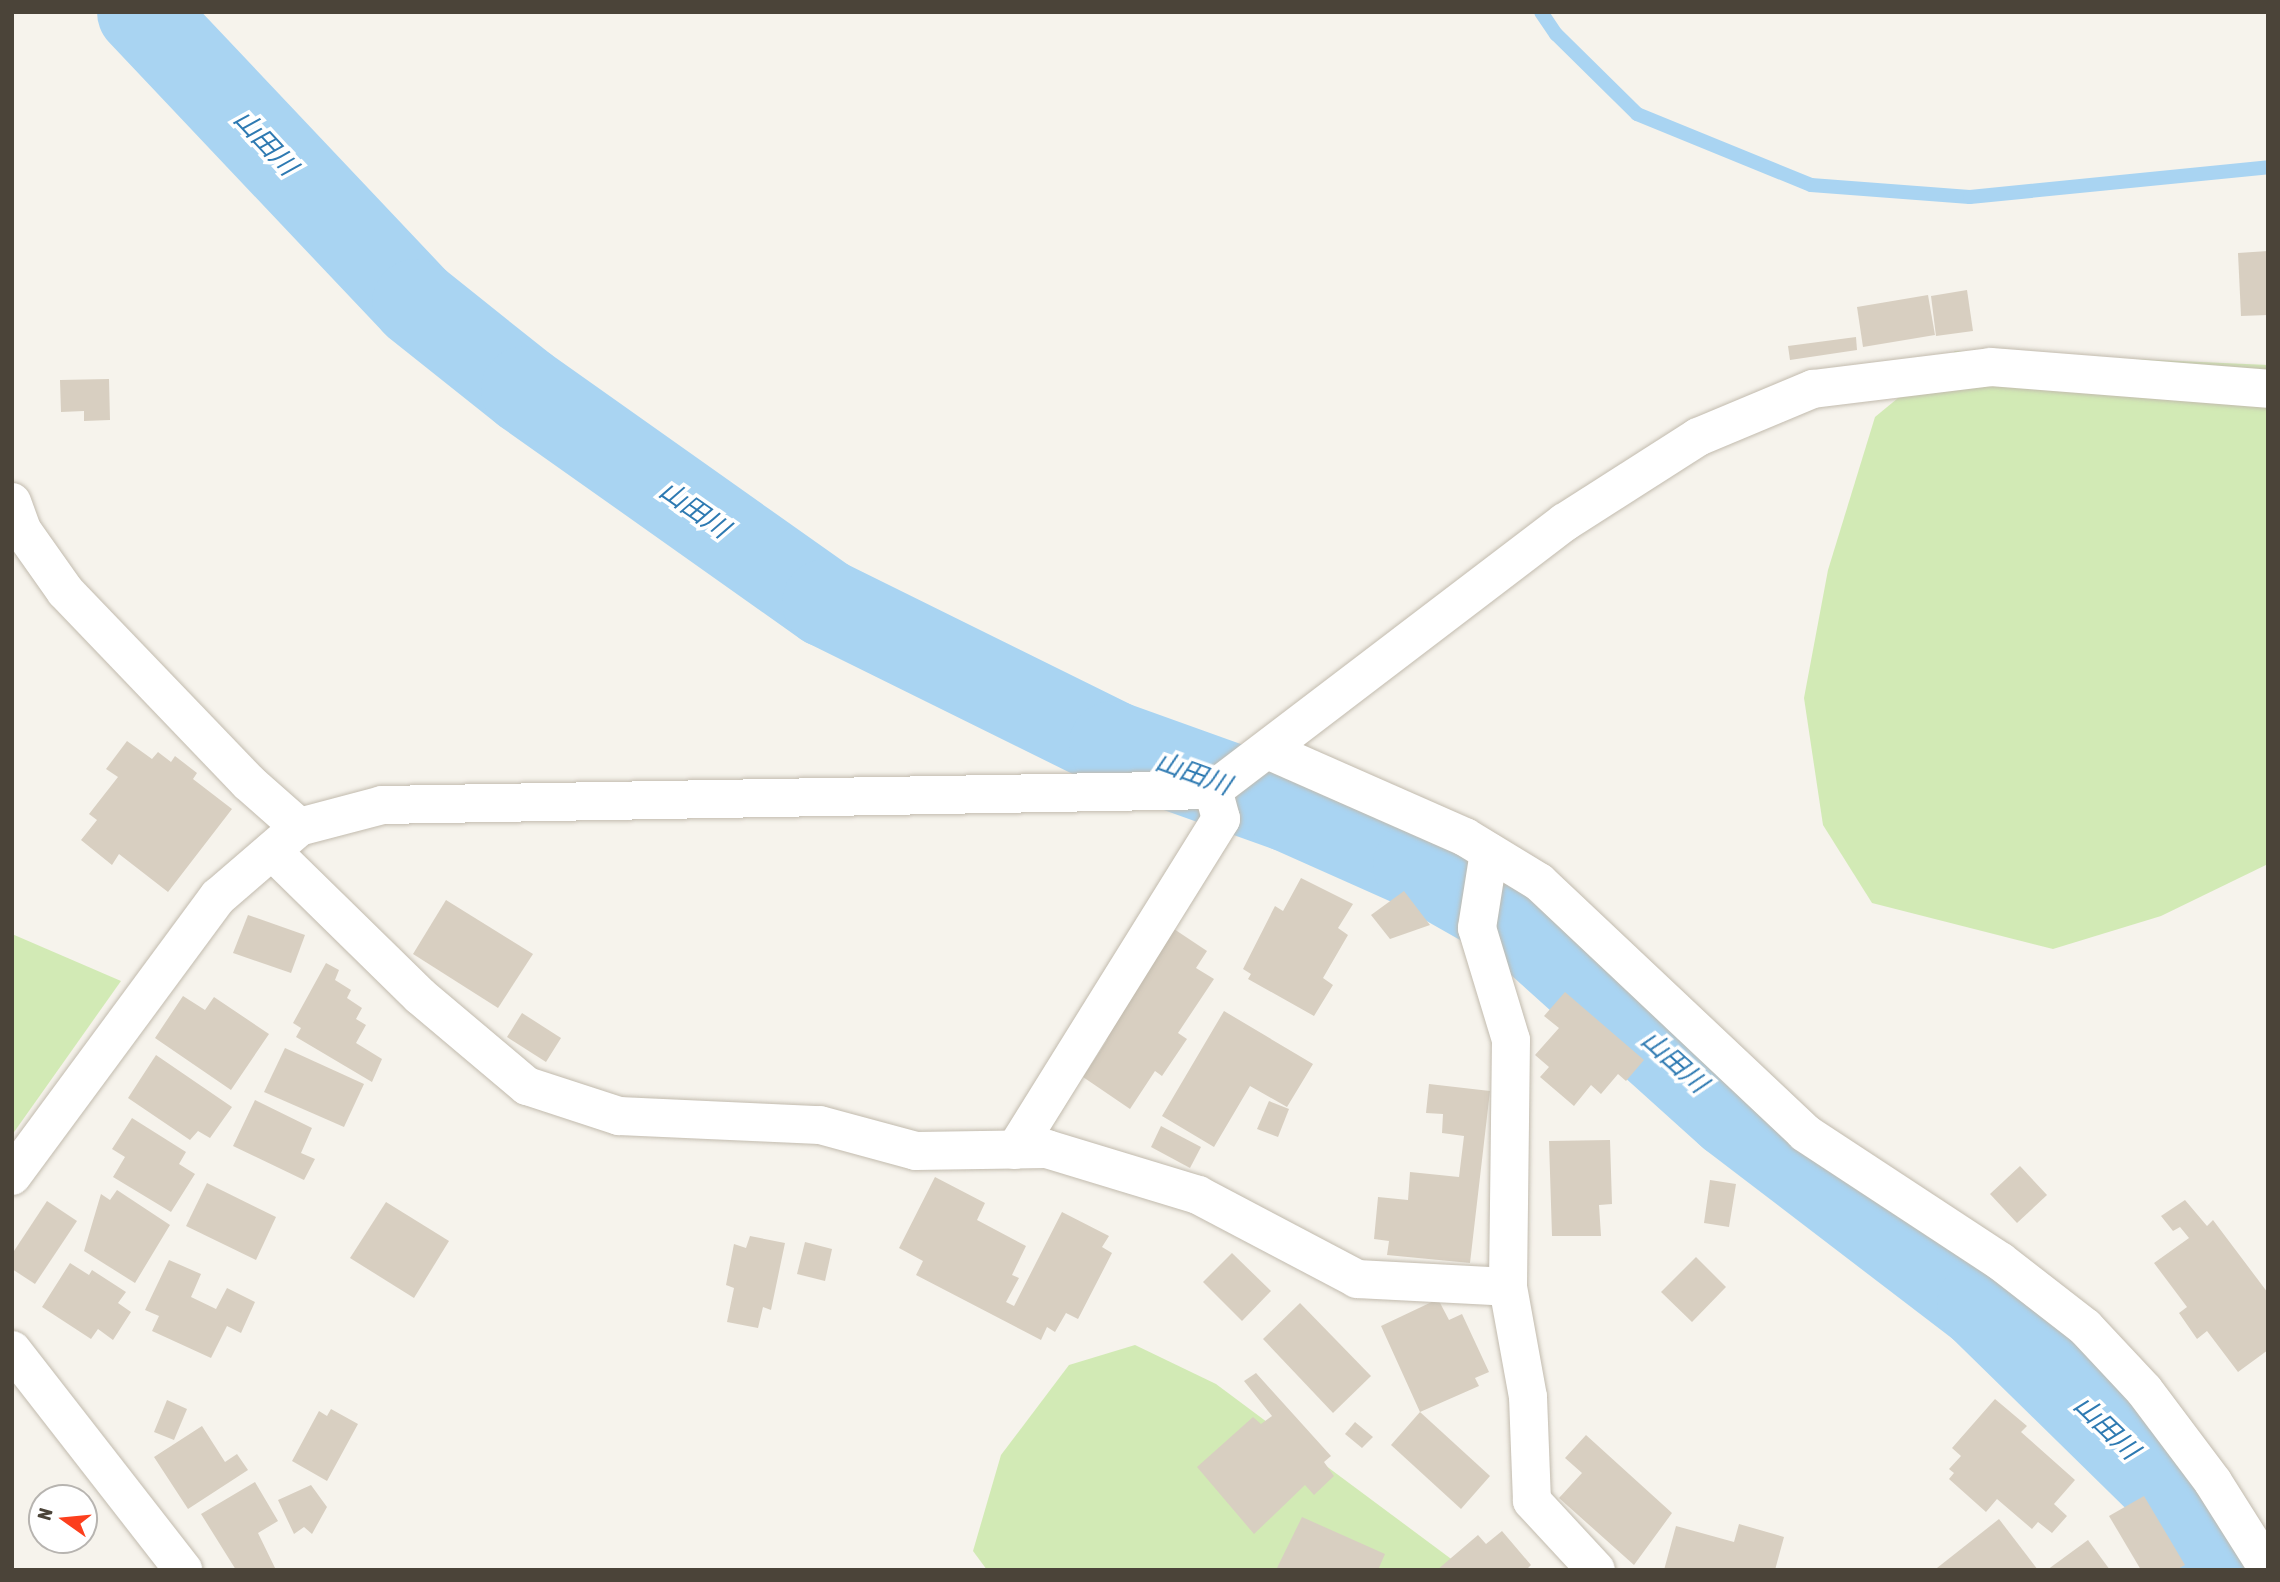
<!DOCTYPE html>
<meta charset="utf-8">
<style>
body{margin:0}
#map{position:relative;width:2280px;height:1582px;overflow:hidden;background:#f6f3ec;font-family:"Asap Condensed","Noto Sans JP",sans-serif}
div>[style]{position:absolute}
.green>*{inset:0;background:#d2eab5}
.stream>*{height:14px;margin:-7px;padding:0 7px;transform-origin:7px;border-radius:7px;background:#a9d4f2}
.river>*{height:88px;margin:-44px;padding:0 44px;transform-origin:44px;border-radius:44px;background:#a9d4f2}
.building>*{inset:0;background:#d8cfc1}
.roads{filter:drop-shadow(0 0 2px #c2bbae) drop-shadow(0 0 2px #c2bbae)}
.minor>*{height:38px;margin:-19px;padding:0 19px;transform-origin:19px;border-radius:19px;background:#fff}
.tertiary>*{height:38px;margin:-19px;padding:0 19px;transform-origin:19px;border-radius:19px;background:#fff}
span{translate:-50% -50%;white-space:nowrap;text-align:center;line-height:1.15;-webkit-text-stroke:7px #fff;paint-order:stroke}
.water-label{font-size:26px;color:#2e7ab2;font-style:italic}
.frame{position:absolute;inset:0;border:14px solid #4b4439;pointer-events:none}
.north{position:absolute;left:28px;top:1484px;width:70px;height:70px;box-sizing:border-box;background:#fff;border:2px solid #b7b4b0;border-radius:50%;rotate:285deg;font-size:19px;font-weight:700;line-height:28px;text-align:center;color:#4b4439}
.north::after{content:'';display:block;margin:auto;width:24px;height:32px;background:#fc3f1d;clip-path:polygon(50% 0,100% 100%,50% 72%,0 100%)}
</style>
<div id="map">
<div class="green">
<i style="clip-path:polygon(1955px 351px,2268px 365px,2268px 864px,2161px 916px,2053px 949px,1872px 903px,1823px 825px,1804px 698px,1828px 570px,1875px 417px)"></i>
<i style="clip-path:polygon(12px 934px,121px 981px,12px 1135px)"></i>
<i style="clip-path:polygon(1135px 1345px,1216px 1384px,1466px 1570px,987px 1570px,973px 1551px,1001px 1455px,1069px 1365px)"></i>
</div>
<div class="stream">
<i style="left:1541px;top:12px;width:27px;rotate:56deg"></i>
<i style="left:1556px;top:34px;width:114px;rotate:44.6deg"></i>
<i style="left:1637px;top:114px;width:188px;rotate:22.2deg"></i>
<i style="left:1811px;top:185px;width:159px;rotate:4.3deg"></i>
<i style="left:1970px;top:197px;width:300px;rotate:-5.7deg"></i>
</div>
<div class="river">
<i style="left:141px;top:12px;width:400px;rotate:46.6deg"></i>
<i style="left:416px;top:303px;width:139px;rotate:38.6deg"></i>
<i style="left:525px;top:390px;width:369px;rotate:35.3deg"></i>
<i style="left:826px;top:603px;width:320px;rotate:26.3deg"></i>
<i style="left:1113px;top:745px;width:187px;rotate:19.7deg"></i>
<i style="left:1289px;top:808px;width:140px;rotate:24deg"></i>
<i style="left:1417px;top:865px;width:117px;rotate:29.6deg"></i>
<i style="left:1519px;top:923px;width:285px;rotate:42deg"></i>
<i style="left:1731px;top:1114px;width:315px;rotate:37.4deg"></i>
<i style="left:1981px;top:1305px;width:259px;rotate:44.4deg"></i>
<i style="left:2166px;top:1486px;width:97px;rotate:60.3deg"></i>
</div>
<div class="building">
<i style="clip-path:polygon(2268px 251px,2268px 315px,2241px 316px,2238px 253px)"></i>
<i style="clip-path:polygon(1967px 290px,1973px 331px,1936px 336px,1931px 296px)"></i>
<i style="clip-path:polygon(1928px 295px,1935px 335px,1863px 347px,1857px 307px)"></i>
<i style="clip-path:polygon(1856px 337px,1857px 350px,1790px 360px,1788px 346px)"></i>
<i style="clip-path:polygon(109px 379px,110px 420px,84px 421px,84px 411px,61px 412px,60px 380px)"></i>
<i style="clip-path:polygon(127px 741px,152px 759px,158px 752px,171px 762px,175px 756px,197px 773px,193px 779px,232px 809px,168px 892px,119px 854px,112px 865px,81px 840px,97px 820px,89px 814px,118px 777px,106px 769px)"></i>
<i style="clip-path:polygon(1301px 878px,1353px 904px,1338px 928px,1348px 935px,1323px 978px,1333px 985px,1314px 1016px,1248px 979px,1251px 974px,1243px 969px,1275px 906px,1283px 911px)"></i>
<i style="clip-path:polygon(1404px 891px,1430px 925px,1390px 939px,1371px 915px)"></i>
<i style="clip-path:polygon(446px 900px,533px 954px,498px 1008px,413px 954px)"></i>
<i style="clip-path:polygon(248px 915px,305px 935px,291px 973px,233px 953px)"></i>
<i style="clip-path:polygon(1171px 927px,1207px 951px,1196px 968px,1214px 979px,1178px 1033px,1187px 1039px,1162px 1076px,1155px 1071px,1130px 1109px,1083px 1077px,1107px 1040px,1100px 1035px)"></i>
<i style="clip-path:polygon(326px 963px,339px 970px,335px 980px,351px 990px,347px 998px,362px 1008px,356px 1019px,366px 1025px,356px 1043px,382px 1059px,372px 1082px,296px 1037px,301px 1028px,293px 1023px)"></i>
<i style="clip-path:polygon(1565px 992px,1644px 1060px,1626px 1081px,1618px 1074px,1601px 1094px,1591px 1085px,1574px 1106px,1540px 1077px,1549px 1067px,1535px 1055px,1559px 1028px,1544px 1016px)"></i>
<i style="clip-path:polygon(183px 996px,205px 1010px,214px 997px,269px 1034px,231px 1090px,155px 1038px)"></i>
<i style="clip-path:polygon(1224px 1011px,1313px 1064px,1287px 1107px,1250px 1086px,1214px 1147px,1162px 1116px)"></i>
<i style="clip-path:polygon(522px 1013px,561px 1038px,546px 1062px,507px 1037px)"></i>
<i style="clip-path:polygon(285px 1048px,364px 1084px,344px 1127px,264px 1092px)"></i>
<i style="clip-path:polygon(156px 1055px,232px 1107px,210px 1138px,198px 1131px,190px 1140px,128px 1098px)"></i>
<i style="clip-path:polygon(1429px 1084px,1490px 1091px,1470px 1263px,1387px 1255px,1389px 1241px,1374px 1239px,1378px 1197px,1408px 1200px,1410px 1172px,1459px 1177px,1464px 1136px,1442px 1133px,1443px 1114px,1426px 1113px)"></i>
<i style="clip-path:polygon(255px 1100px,312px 1128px,301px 1153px,315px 1159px,304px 1180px,233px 1146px)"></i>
<i style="clip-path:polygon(1269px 1101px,1289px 1109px,1278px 1137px,1257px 1129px)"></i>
<i style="clip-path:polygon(132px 1118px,186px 1152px,179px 1164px,195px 1174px,171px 1212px,113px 1177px,125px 1157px,112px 1149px)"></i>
<i style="clip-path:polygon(1161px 1126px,1201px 1147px,1190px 1168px,1151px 1147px)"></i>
<i style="clip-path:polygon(1610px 1140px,1612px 1204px,1599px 1205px,1601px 1236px,1552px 1236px,1549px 1141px)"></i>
<i style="clip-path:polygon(2020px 1166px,2047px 1195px,2017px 1223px,1990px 1194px)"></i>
<i style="clip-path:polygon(935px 1177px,985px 1203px,977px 1220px,1026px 1246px,1012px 1275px,1019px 1278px,1006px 1302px,1014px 1306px,1062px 1212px,1109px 1236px,1102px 1247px,1112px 1253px,1078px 1319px,1066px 1313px,1055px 1332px,1047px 1327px,1041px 1340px,916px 1275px,923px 1261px,899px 1248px)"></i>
<i style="clip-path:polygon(1710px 1180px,1736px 1184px,1729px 1227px,1704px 1223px)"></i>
<i style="clip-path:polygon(207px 1183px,276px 1217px,256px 1260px,186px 1226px)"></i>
<i style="clip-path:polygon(117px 1190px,170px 1225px,135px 1283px,84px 1251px,101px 1194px,110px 1200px)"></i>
<i style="clip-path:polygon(2185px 1200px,2207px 1226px,2213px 1220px,2268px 1293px,2268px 1350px,2238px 1372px,2207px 1331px,2197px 1339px,2179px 1313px,2187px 1307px,2154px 1263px,2189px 1238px,2180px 1227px,2173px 1231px,2161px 1216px)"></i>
<i style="clip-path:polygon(47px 1201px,77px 1221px,35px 1284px,12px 1269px,12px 1254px)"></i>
<i style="clip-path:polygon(386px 1202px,449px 1241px,414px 1298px,350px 1258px)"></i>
<i style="clip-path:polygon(750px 1236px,785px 1243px,771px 1310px,763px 1307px,758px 1328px,727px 1322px,734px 1288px,726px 1285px,734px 1244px,746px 1248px)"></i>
<i style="clip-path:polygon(805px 1242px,832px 1249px,825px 1281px,797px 1274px)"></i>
<i style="clip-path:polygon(1232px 1253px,1271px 1291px,1242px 1321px,1203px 1282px)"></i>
<i style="clip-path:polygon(1696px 1257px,1726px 1287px,1692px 1322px,1661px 1292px)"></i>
<i style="clip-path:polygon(169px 1260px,201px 1274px,191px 1297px,216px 1309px,227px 1288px,255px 1302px,241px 1333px,227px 1326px,211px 1358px,152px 1331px,159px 1316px,145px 1310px)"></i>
<i style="clip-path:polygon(70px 1263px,89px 1275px,92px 1270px,126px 1292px,118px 1303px,131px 1312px,113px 1340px,98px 1329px,91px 1339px,42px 1307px)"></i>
<i style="clip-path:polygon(1438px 1299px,1449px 1320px,1462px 1314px,1489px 1372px,1475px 1378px,1479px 1386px,1420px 1412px,1381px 1326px)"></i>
<i style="clip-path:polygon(1300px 1303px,1371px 1376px,1333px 1413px,1263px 1339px)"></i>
<i style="clip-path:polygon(1256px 1373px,1331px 1456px,1324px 1462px,1334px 1476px,1314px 1495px,1305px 1485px,1254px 1534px,1197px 1467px,1253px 1417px,1261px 1424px,1272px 1416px,1244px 1381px)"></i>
<i style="clip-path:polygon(1995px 1399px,2027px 1426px,2021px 1432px,2075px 1480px,2054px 1504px,2067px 1516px,2052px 1533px,2038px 1522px,2032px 1529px,1997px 1499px,1986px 1512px,1949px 1479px,1954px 1473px,1949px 1469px,1961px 1456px,1952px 1448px)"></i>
<i style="clip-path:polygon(167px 1400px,187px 1409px,174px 1440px,154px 1432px)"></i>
<i style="clip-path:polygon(331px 1409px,358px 1424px,327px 1481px,292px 1461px,319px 1411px,327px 1416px)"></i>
<i style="clip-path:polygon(1420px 1412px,1490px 1476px,1461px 1509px,1391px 1445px)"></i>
<i style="clip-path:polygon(1355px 1422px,1373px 1437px,1362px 1448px,1345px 1434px)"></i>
<i style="clip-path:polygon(202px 1426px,225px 1462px,237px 1454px,248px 1470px,188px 1509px,154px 1457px)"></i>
<i style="clip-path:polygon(1586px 1435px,1672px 1513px,1634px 1565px,1559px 1498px,1582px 1473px,1565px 1458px)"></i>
<i style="clip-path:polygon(255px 1482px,278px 1521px,258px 1533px,276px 1570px,236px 1570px,201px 1514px)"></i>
<i style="clip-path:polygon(311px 1485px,327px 1507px,312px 1534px,304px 1527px,294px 1534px,278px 1500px)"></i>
<i style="clip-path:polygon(2144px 1496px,2185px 1565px,2176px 1570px,2141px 1570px,2109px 1516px)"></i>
<i style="clip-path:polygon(1302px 1517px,1385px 1554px,1378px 1570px,1276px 1570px)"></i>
<i style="clip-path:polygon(1999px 1519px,2038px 1570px,1938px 1570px,1937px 1568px)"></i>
<i style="clip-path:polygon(1739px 1524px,1784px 1537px,1775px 1570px,1664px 1570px,1676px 1526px,1734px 1542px)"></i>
<i style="clip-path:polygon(1502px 1531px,1531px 1565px,1526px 1570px,1437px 1570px,1478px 1535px,1486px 1544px)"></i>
<i style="clip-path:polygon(2088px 1540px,2110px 1570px,2047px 1570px)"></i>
</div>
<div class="roads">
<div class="minor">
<i style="left:12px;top:502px;width:30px;rotate:70deg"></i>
<i style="left:22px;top:530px;width:75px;rotate:54.8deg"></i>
<i style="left:65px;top:591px;width:265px;rotate:46.2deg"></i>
<i style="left:248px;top:782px;width:68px;rotate:41.4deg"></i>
<i style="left:1270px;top:751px;width:213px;rotate:23.8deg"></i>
<i style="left:1465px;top:837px;width:87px;rotate:31.3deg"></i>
<i style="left:1539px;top:882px;width:366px;rotate:43.3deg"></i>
<i style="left:1805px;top:1133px;width:233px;rotate:33.3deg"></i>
<i style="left:2000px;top:1261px;width:108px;rotate:37.8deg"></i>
<i style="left:2085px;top:1327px;width:86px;rotate:46.9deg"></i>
<i style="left:2144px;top:1390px;width:115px;rotate:53.1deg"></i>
<i style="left:2213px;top:1482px;width:103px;rotate:57.7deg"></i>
<i style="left:272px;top:851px;width:207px;rotate:44.4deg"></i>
<i style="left:420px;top:996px;width:140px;rotate:40.1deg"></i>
<i style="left:527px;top:1086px;width:97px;rotate:18.1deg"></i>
<i style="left:619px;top:1116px;width:201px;rotate:2.6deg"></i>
<i style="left:820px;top:1125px;width:99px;rotate:15.2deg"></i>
<i style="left:916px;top:1151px;width:131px;rotate:-0.9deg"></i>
<i style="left:1047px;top:1149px;width:158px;rotate:16.9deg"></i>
<i style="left:1198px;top:1195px;width:180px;rotate:27.8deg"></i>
<i style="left:1357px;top:1279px;width:151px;rotate:3deg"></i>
<i style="left:1489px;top:852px;width:77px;rotate:99deg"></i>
<i style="left:1477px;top:928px;width:117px;rotate:73.1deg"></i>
<i style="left:1511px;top:1040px;width:247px;rotate:90.7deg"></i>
<i style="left:1508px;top:1287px;width:112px;rotate:79.7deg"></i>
<i style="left:1528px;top:1397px;width:104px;rotate:87.8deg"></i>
<i style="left:1532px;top:1501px;width:94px;rotate:47.2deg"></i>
<i style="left:1015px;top:1150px;width:390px;rotate:-58.1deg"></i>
<i style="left:1221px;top:819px;width:30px;rotate:-105deg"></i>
<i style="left:12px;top:1350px;width:279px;rotate:52.1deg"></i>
</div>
<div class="tertiary">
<i style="left:12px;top:1176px;width:347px;rotate:-53.6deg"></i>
<i style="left:218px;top:897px;width:107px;rotate:-40.8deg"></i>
<i style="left:299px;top:827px;width:86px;rotate:-14.8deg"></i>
<i style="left:382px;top:805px;width:831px;rotate:-1.03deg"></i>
<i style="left:1213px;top:790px;width:442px;rotate:-37.3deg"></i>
<i style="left:1565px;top:522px;width:158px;rotate:-32.6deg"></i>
<i style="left:1698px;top:437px;width:125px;rotate:-22.7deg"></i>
<i style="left:1813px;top:389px;width:179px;rotate:-7deg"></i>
<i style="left:1991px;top:367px;width:278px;rotate:4.5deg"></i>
</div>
</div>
<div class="water-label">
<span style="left:265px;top:143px;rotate:47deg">山田川</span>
<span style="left:694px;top:510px;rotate:35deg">山田川</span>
<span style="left:1193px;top:774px;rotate:20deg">山田川</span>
<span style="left:1674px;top:1062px;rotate:42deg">山田川</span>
<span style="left:2106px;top:1428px;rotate:44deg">山田川</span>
</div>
<div class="frame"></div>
<div class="north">N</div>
</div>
